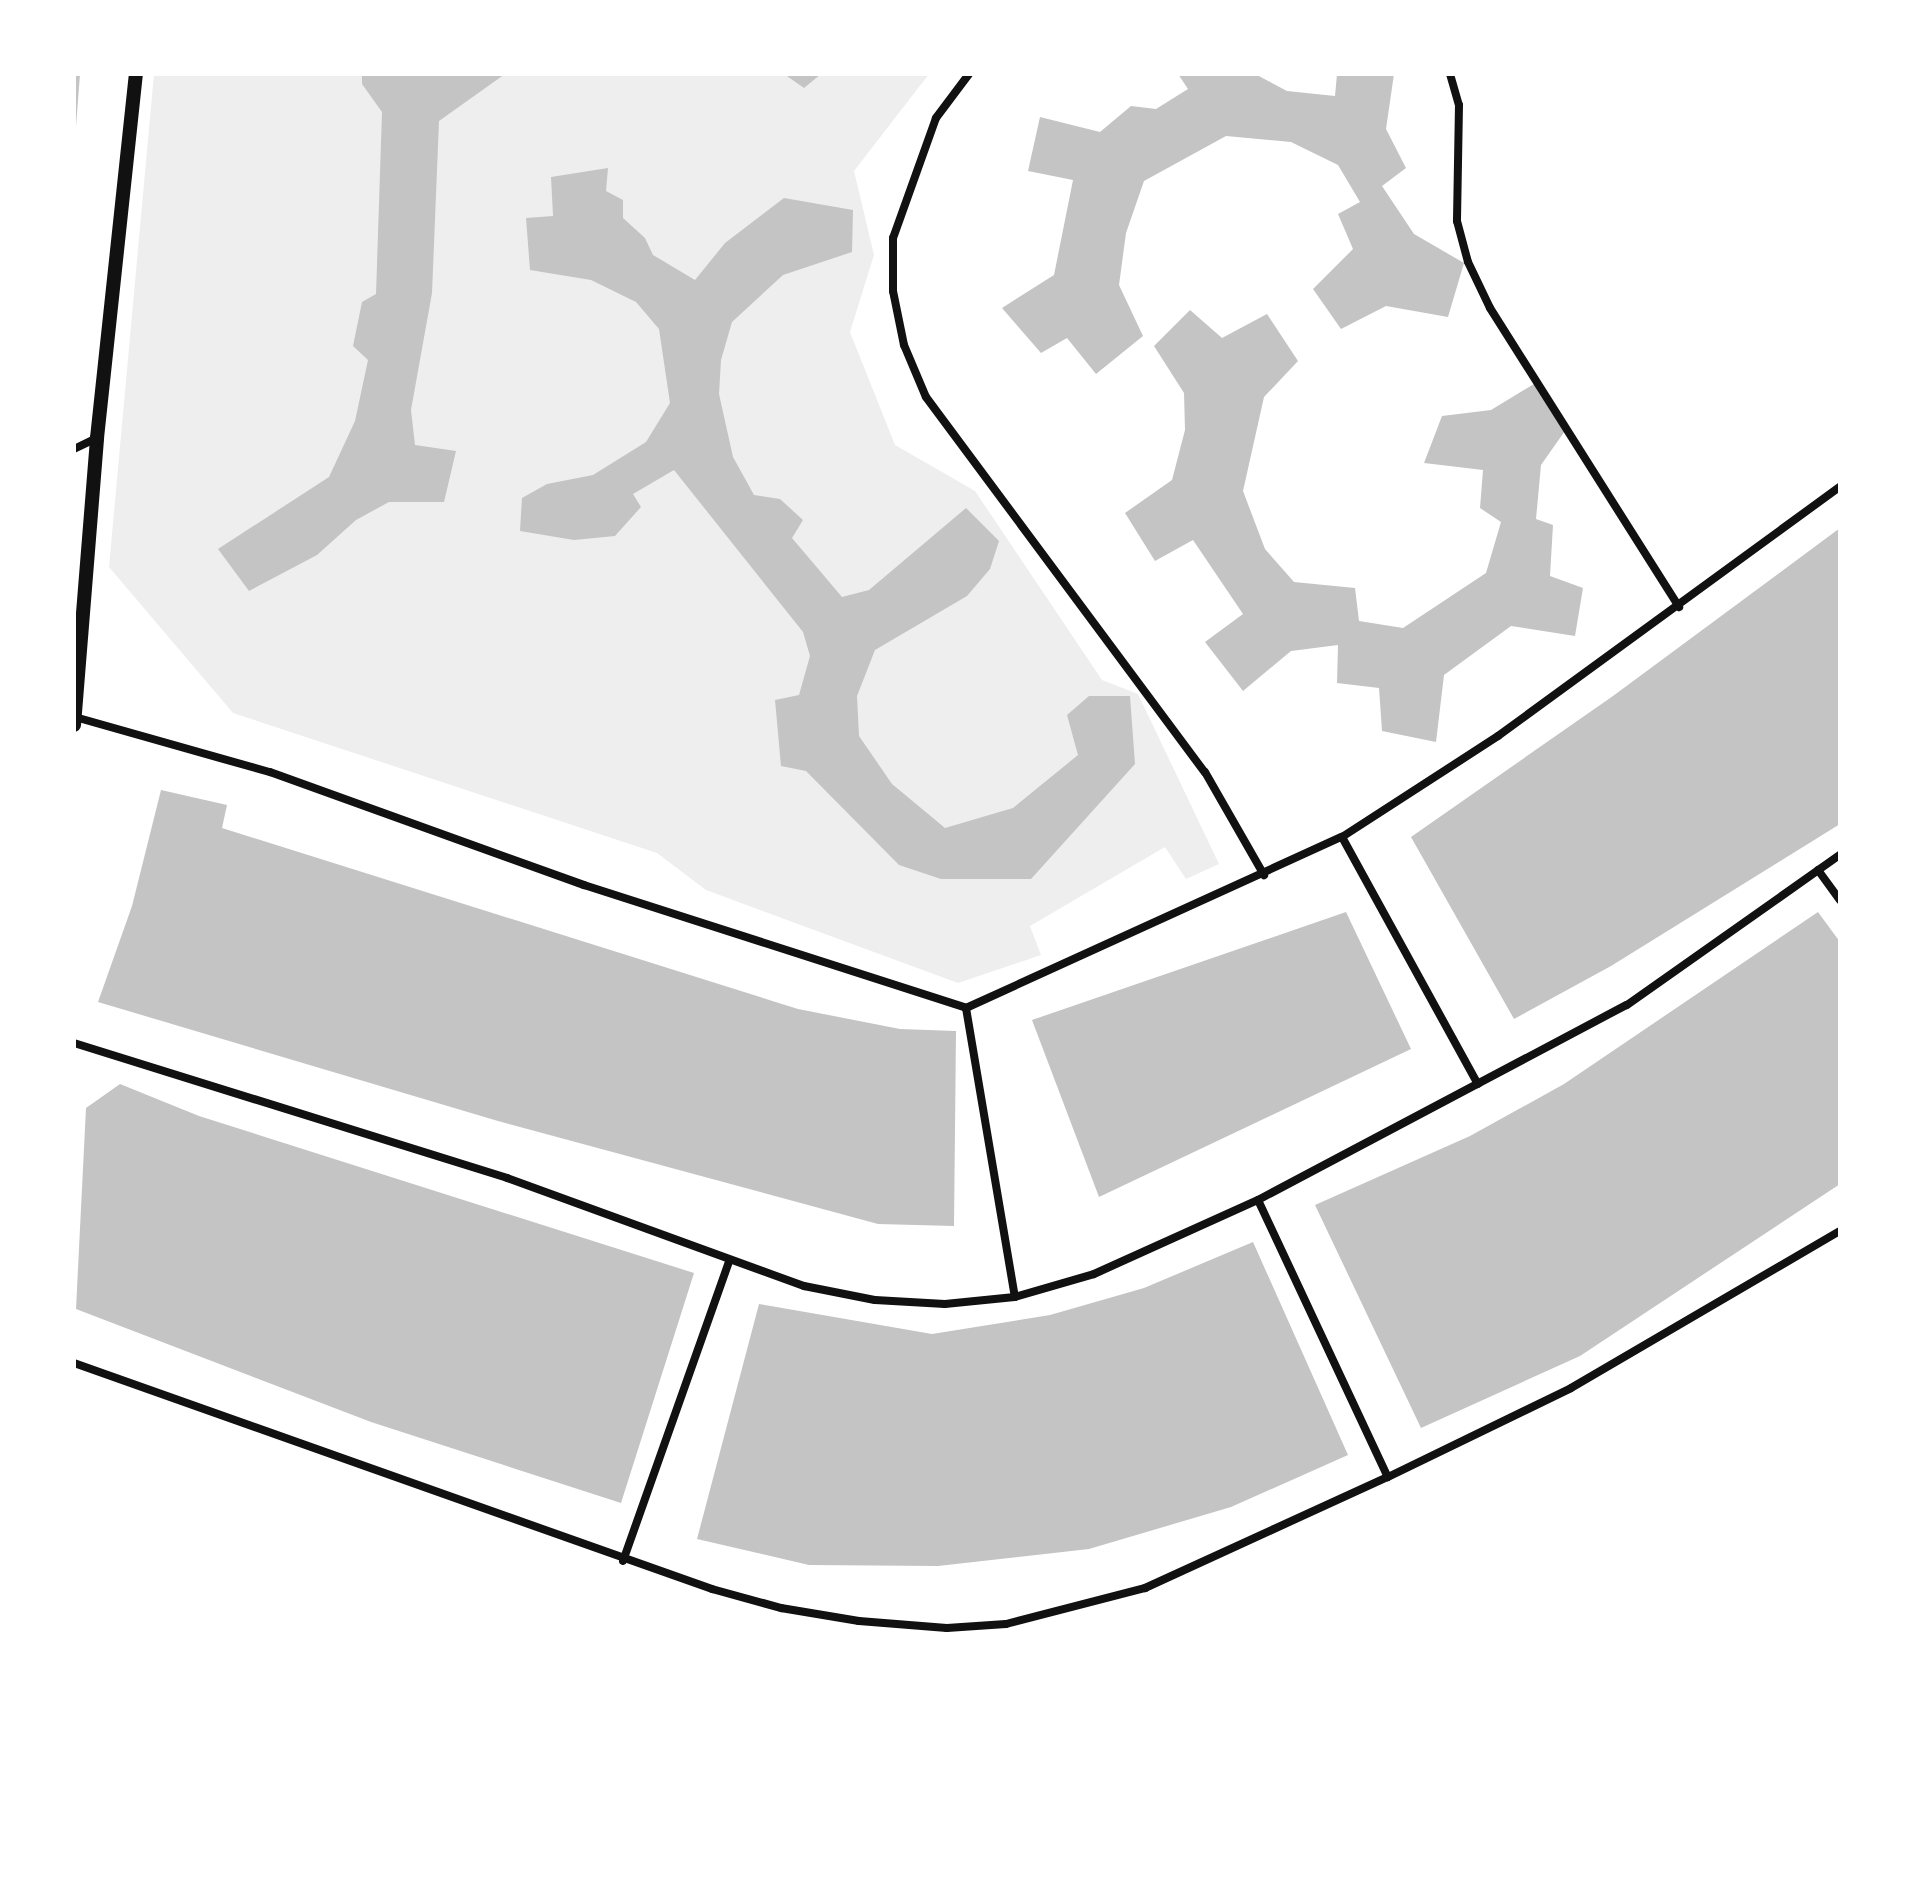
<!DOCTYPE html>
<style>
body{margin:0}
#map{position:relative;width:1914px;height:1892px;overflow:hidden;background:#fff;font-family:"IBM Plex Serif",serif}
div>[style]{position:absolute}
.green>*{inset:0;background:#eee}
.building>*{inset:0;background:#c4c4c4}
.minor>*{height:8px;margin:-4px;padding:0 4px;transform-origin:4px;border-radius:4px;background:#111}
.tertiary>*{height:14px;margin:-7px;padding:0 7px;transform-origin:7px;border-radius:7px;background:#111}
span{translate:-50% -50%;white-space:nowrap;text-align:center;line-height:1.15;-webkit-text-stroke:8px #fff;paint-order:stroke}
.frame{position:absolute;inset:0;border:76px solid #fff;pointer-events:none}
</style>
<div id="map">
<div class="green">
<i style="clip-path:polygon(154px 74px,929px 74px,854px 171px,874px 255px,850px 332px,895px 445px,975px 491px,1102px 680px,1138px 694px,1219px 864px,1186px 879px,1165px 847px,1030px 926px,1041px 955px,958px 983px,706px 890px,657px 853px,233px 713px,109px 567px)"></i>
</div>
<div class="building">
<i style="clip-path:polygon(74px 74px,80px 74px,76px 127px,74px 127px)"></i>
<i style="clip-path:polygon(362px 74px,505px 74px,439px 121px,432px 293px,411px 410px,415px 445px,456px 451px,444px 502px,389px 502px,356px 520px,317px 555px,249px 591px,218px 549px,329px 477px,355px 421px,368px 360px,353px 346px,362px 302px,376px 294px,382px 112px,362px 84px)"></i>
<i style="clip-path:polygon(784px 74px,821px 74px,804px 88px)"></i>
<i style="clip-path:polygon(1178px 74px,1255px 74px,1287px 91px,1335px 96px,1337px 74px,1394px 74px,1386px 129px,1406px 168px,1382px 186px,1414px 234px,1464px 263px,1448px 317px,1386px 306px,1341px 329px,1313px 289px,1353px 249px,1338px 214px,1360px 202px,1338px 165px,1291px 142px,1226px 136px,1144px 181px,1126px 233px,1119px 285px,1143px 336px,1096px 374px,1067px 338px,1041px 353px,1002px 308px,1054px 275px,1073px 180px,1028px 171px,1040px 117px,1100px 132px,1131px 106px,1156px 109px,1188px 89px)"></i>
<i style="clip-path:polygon(608px 168px,606px 191px,623px 200px,623px 218px,645px 238px,653px 255px,695px 280px,725px 243px,784px 198px,853px 210px,852px 252px,783px 275px,732px 322px,721px 360px,719px 394px,733px 457px,754px 495px,780px 499px,803px 520px,792px 538px,842px 597px,869px 590px,966px 508px,999px 541px,990px 569px,967px 596px,875px 650px,857px 696px,859px 736px,892px 784px,945px 828px,1013px 808px,1078px 755px,1067px 715px,1089px 696px,1130px 696px,1135px 764px,1031px 879px,941px 879px,899px 865px,806px 771px,781px 766px,775px 700px,799px 695px,810px 656px,803px 632px,674px 470px,633px 494px,641px 507px,615px 536px,574px 540px,520px 531px,522px 498px,547px 484px,593px 475px,646px 442px,670px 403px,659px 329px,636px 302px,591px 280px,530px 270px,526px 218px,553px 216px,551px 177px)"></i>
<i style="clip-path:polygon(1190px 310px,1222px 338px,1267px 314px,1298px 361px,1264px 397px,1243px 491px,1265px 549px,1294px 582px,1355px 588px,1359px 621px,1403px 628px,1486px 573px,1501px 522px,1480px 508px,1483px 470px,1424px 463px,1442px 416px,1491px 410px,1534px 384px,1567px 428px,1541px 465px,1536px 519px,1553px 525px,1550px 576px,1583px 588px,1575px 636px,1511px 626px,1444px 675px,1436px 742px,1382px 731px,1379px 688px,1337px 683px,1338px 645px,1291px 651px,1243px 691px,1205px 642px,1243px 614px,1193px 540px,1155px 561px,1125px 513px,1172px 480px,1185px 430px,1184px 393px,1154px 346px)"></i>
<i style="clip-path:polygon(1840px 528px,1840px 824px,1611px 966px,1514px 1019px,1411px 837px,1613px 696px)"></i>
<i style="clip-path:polygon(161px 790px,227px 805px,222px 828px,798px 1009px,900px 1029px,956px 1031px,954px 1226px,878px 1224px,498px 1121px,98px 1002px,132px 906px)"></i>
<i style="clip-path:polygon(1346px 912px,1411px 1049px,1099px 1197px,1032px 1020px)"></i>
<i style="clip-path:polygon(1818px 912px,1840px 942px,1840px 1184px,1580px 1356px,1421px 1428px,1315px 1205px,1470px 1136px,1564px 1084px)"></i>
<i style="clip-path:polygon(120px 1084px,199px 1116px,694px 1273px,621px 1503px,371px 1422px,76px 1309px,86px 1108px)"></i>
<i style="clip-path:polygon(1253px 1242px,1348px 1455px,1231px 1507px,1089px 1549px,938px 1566px,809px 1565px,697px 1539px,759px 1304px,932px 1334px,1050px 1315px,1144px 1288px)"></i>
</div>
<div class="minor">
<i style="left:969px;top:74px;width:55px;rotate:126.9deg"></i>
<i style="left:936px;top:118px;width:127px;rotate:109.7deg"></i>
<i style="left:893px;top:238px;width:53px;rotate:90deg"></i>
<i style="left:893px;top:291px;width:55px;rotate:78.5deg"></i>
<i style="left:904px;top:345px;width:56px;rotate:67.1deg"></i>
<i style="left:926px;top:397px;width:467px;rotate:53.4deg"></i>
<i style="left:1205px;top:772px;width:119px;rotate:60.2deg"></i>
<i style="left:1450px;top:74px;width:32px;rotate:74deg"></i>
<i style="left:1459px;top:105px;width:116px;rotate:91deg"></i>
<i style="left:1457px;top:221px;width:42px;rotate:75deg"></i>
<i style="left:1468px;top:262px;width:51px;rotate:64.4deg"></i>
<i style="left:1490px;top:308px;width:354px;rotate:57.7deg"></i>
<i style="left:74px;top:449px;width:25px;rotate:-26deg"></i>
<i style="left:75px;top:717px;width:203px;rotate:15.8deg"></i>
<i style="left:270px;top:772px;width:334px;rotate:19.8deg"></i>
<i style="left:584px;top:885px;width:401px;rotate:17.8deg"></i>
<i style="left:966px;top:1008px;width:413px;rotate:-24.5deg"></i>
<i style="left:1342px;top:837px;width:186px;rotate:-32.9deg"></i>
<i style="left:1498px;top:736px;width:423px;rotate:-36.1deg"></i>
<i style="left:1342px;top:837px;width:282px;rotate:61.2deg"></i>
<i style="left:1818px;top:870px;width:37px;rotate:54deg"></i>
<i style="left:966px;top:1008px;width:293px;rotate:80.4deg"></i>
<i style="left:74px;top:1043px;width:454px;rotate:17.3deg"></i>
<i style="left:507px;top:1178px;width:316px;rotate:20deg"></i>
<i style="left:804px;top:1286px;width:72px;rotate:11.2deg"></i>
<i style="left:875px;top:1300px;width:70px;rotate:3.3deg"></i>
<i style="left:945px;top:1304px;width:70px;rotate:-5.7deg"></i>
<i style="left:1015px;top:1297px;width:82px;rotate:-16.2deg"></i>
<i style="left:1094px;top:1274px;width:180px;rotate:-24.3deg"></i>
<i style="left:1258px;top:1200px;width:417px;rotate:-27.9deg"></i>
<i style="left:1627px;top:1005px;width:261px;rotate:-35.2deg"></i>
<i style="left:1258px;top:1200px;width:306px;rotate:64.9deg"></i>
<i style="left:74px;top:1363px;width:677px;rotate:19.51deg"></i>
<i style="left:712px;top:1589px;width:72px;rotate:15.4deg"></i>
<i style="left:781px;top:1608px;width:79px;rotate:9.5deg"></i>
<i style="left:859px;top:1621px;width:88px;rotate:4.5deg"></i>
<i style="left:947px;top:1628px;width:59px;rotate:-3.9deg"></i>
<i style="left:1006px;top:1624px;width:144px;rotate:-14.5deg"></i>
<i style="left:1145px;top:1588px;width:267px;rotate:-24.6deg"></i>
<i style="left:1388px;top:1477px;width:203px;rotate:-25.9deg"></i>
<i style="left:1571px;top:1388px;width:311px;rotate:-30.3deg"></i>
<i style="left:623px;top:1561px;width:317px;rotate:-70.5deg"></i>
</div>
<div class="tertiary">
<i style="left:74px;top:725px;width:288px;rotate:-85.4deg"></i>
<i style="left:97px;top:438px;width:366px;rotate:-83.9deg"></i>
</div>
<div class="frame"></div>
</div>
